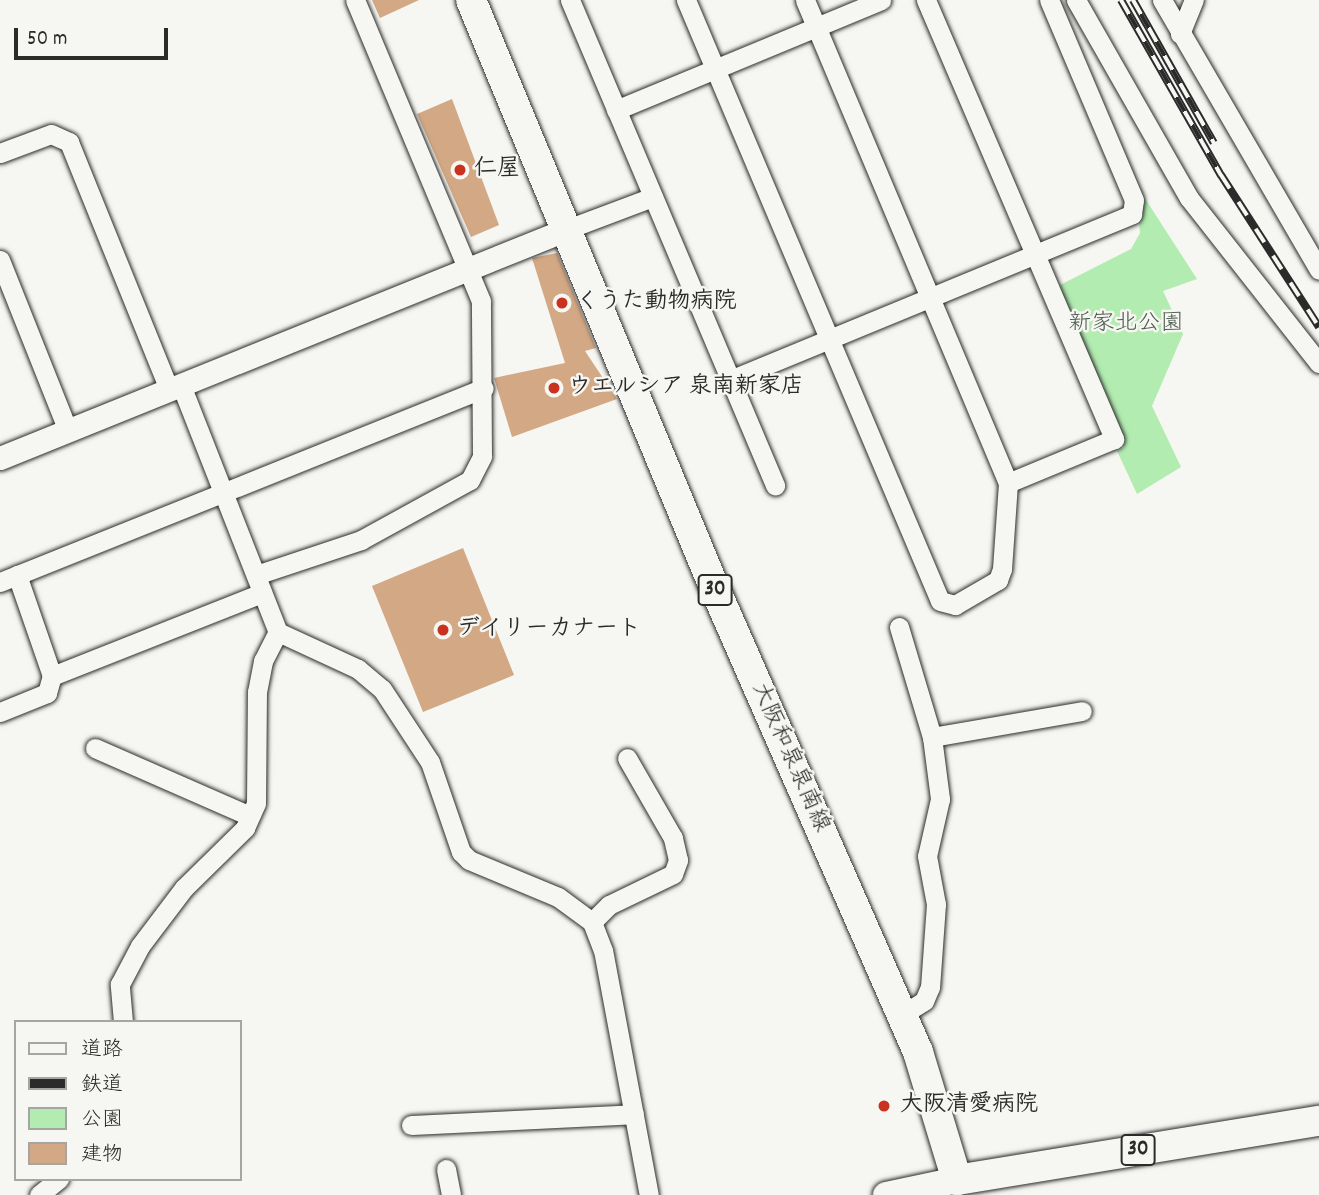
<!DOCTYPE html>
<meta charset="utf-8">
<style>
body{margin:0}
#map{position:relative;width:1319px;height:1195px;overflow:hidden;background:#f6f6f2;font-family:Dekko,"Klee One",sans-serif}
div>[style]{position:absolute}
.green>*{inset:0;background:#b2ecb0}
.building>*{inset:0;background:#d3a884}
.roads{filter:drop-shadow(0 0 2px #2b2b2b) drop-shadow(0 0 2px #2b2b2b)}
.minor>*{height:19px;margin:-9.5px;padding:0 9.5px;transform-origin:9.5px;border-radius:9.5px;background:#f6f6f2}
.tertiary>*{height:23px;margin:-11.5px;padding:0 11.5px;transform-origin:11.5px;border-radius:11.5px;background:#f6f6f2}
.secondary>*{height:26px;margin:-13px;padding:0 13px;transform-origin:13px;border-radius:13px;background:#f6f6f2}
.primary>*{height:30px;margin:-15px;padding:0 15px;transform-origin:15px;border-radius:15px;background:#f6f6f2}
.rail>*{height:8px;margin-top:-4px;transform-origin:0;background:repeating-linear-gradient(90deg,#f6f6f2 0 16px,#2b2b2b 0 32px);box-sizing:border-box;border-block:2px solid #2b2b2b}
.dots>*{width:19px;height:19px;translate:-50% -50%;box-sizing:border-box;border:4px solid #f6f6f2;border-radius:50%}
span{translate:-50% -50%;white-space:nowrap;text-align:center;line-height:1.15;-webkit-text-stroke:5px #f6f6f2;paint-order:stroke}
.shield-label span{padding:2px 5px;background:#f6f6f2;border:2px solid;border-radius:5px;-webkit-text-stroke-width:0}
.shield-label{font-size:21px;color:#2b2b2b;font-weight:700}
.poi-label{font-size:23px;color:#2b2b2b;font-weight:700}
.left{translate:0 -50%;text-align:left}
.park-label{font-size:23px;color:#4d5b4c}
.street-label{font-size:23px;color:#2b2b2b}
.legend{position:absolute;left:14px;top:1020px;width:228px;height:161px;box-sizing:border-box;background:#f6f6f2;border:2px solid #a5a5a2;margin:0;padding:9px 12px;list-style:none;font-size:21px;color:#2b2b2b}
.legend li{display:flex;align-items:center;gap:14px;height:35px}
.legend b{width:35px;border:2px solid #a5a5a2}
.scale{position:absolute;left:14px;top:28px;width:154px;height:32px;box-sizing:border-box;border:4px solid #2b2b2b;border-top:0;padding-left:9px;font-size:21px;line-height:24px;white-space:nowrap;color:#2b2b2b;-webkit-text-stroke:5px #f6f6f2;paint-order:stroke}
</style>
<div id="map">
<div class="green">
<i style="clip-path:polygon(1135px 183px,1197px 279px,1163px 291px,1183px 334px,1152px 406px,1181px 467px,1137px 494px,1117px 451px,1124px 447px,1058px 286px,1131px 249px,1140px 233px)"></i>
</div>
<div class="building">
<i style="clip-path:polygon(372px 0,419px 0,380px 18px)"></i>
<i style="clip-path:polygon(452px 99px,499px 225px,471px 237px,417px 114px)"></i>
<i style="clip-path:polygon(557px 253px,596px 348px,585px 351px,617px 399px,512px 437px,494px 378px,565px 363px,532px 258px)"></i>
<i style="clip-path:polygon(463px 548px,514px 675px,423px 712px,372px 586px)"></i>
</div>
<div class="roads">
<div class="minor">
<i style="left:570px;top:0;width:527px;rotate:67.09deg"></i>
<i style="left:686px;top:0;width:652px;rotate:67.09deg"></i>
<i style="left:940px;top:601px;width:16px;rotate:15deg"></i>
<i style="left:955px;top:605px;width:50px;rotate:-30.2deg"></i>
<i style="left:998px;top:580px;width:12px;rotate:-70deg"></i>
<i style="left:1002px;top:569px;width:86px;rotate:-86deg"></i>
<i style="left:1008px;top:483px;width:524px;rotate:-112.8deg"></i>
<i style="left:926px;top:0;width:478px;rotate:66.8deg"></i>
<i style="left:1114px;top:439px;width:115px;rotate:157.5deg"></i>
<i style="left:1076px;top:0;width:228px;rotate:60.3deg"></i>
<i style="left:1189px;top:198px;width:210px;rotate:51.8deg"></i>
<i style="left:1162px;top:0;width:312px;rotate:59.8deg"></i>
<i style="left:1180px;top:34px;width:37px;rotate:-68deg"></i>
<i style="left:616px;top:110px;width:287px;rotate:-22.5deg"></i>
<i style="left:0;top:153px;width:54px;rotate:-20.4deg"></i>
<i style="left:51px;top:134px;width:20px;rotate:24deg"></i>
<i style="left:69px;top:142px;width:267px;rotate:68deg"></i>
<i style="left:565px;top:230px;width:94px;rotate:-20.6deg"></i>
<i style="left:0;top:260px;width:184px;rotate:68.3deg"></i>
<i style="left:730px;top:380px;width:435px;rotate:-22.4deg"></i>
<i style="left:1132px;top:214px;width:14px;rotate:-82deg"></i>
<i style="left:1134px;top:200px;width:217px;rotate:-113deg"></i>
<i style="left:181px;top:385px;width:265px;rotate:68.6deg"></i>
<i style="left:278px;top:632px;width:88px;rotate:24.8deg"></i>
<i style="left:358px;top:669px;width:31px;rotate:40deg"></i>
<i style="left:382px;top:689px;width:87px;rotate:56.7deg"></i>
<i style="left:430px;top:762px;width:95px;rotate:71deg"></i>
<i style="left:461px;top:852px;width:11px;rotate:45deg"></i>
<i style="left:469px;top:860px;width:96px;rotate:22.6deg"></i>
<i style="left:558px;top:897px;width:42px;rotate:36.3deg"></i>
<i style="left:592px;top:922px;width:30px;rotate:69deg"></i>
<i style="left:603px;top:950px;width:249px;rotate:79.4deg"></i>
<i style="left:256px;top:575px;width:111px;rotate:-18.4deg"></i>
<i style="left:361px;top:540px;width:124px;rotate:-28.8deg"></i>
<i style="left:470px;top:480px;width:27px;rotate:-63deg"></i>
<i style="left:482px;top:456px;width:155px;rotate:-90.4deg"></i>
<i style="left:481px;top:301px;width:326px;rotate:-112.7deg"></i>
<i style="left:0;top:582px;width:521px;rotate:-21.84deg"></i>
<i style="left:899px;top:627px;width:115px;rotate:73.3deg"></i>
<i style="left:932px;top:737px;width:63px;rotate:82.6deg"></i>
<i style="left:940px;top:799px;width:58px;rotate:102.8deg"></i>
<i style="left:927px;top:856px;width:49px;rotate:79.4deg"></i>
<i style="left:936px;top:904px;width:83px;rotate:94.1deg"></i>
<i style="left:930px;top:987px;width:15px;rotate:113deg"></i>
<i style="left:924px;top:1001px;width:26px;rotate:148deg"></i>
<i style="left:52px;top:676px;width:226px;rotate:-21.6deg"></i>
<i style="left:0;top:712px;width:51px;rotate:-22deg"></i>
<i style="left:47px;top:693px;width:18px;rotate:-74deg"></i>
<i style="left:52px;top:676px;width:107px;rotate:-109.1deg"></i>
<i style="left:932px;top:737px;width:152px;rotate:-9.8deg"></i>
<i style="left:95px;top:748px;width:169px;rotate:23.7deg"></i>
<i style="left:592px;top:922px;width:24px;rotate:-45deg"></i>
<i style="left:609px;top:905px;width:71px;rotate:-25.8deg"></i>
<i style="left:673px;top:874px;width:15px;rotate:-70deg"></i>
<i style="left:678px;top:860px;width:23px;rotate:-103deg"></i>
<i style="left:673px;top:838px;width:92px;rotate:-119.9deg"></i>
<i style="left:123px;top:1022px;width:38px;rotate:-95deg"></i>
<i style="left:120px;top:984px;width:43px;rotate:-62.2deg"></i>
<i style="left:140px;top:946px;width:73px;rotate:-52.8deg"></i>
<i style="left:184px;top:888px;width:86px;rotate:-44.5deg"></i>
<i style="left:245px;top:828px;width:27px;rotate:-66deg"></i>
<i style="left:256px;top:803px;width:111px;rotate:-89.5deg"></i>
<i style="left:257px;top:692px;width:32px;rotate:-79deg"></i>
<i style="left:263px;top:661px;width:33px;rotate:-63deg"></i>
<i style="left:411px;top:1125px;width:223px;rotate:-2.8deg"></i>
<i style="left:446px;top:1169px;width:26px;rotate:79deg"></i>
<i style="left:39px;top:1195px;width:26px;rotate:-39deg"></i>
</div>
<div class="tertiary">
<i style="left:0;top:458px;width:609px;rotate:-21.98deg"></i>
</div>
<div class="secondary">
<i style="left:886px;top:1195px;width:73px;rotate:-11.9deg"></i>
</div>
<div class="primary">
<i style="left:471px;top:0;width:630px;rotate:67.51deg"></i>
<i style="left:712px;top:582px;width:513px;rotate:66.33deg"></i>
<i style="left:918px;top:1052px;width:134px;rotate:73.1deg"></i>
<i style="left:957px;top:1180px;width:367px;rotate:-9.3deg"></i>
</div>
</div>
<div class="rail">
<i style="left:1121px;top:0;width:202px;rotate:60.3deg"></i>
<i style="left:1221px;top:175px;width:181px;rotate:57.2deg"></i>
<i style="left:1133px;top:0;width:164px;rotate:60.5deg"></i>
</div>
<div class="dots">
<i style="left:460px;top:170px;background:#c8321e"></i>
<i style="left:562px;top:303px;background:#c8321e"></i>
<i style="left:554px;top:388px;background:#c8321e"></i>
<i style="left:443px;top:630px;background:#c8321e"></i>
<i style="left:884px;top:1106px;background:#c8321e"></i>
</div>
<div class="shield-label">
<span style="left:715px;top:590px">30</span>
<span style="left:1138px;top:1150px">30</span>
</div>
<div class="poi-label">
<span class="left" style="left:474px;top:170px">仁屋</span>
<span class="left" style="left:576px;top:303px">くうた動物病院</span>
<span class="left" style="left:568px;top:388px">ウエルシア 泉南新家店</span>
<span class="left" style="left:457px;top:630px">デイリーカナート</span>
<span class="left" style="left:900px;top:1106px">大阪清愛病院</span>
</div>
<div class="park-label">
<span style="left:1126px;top:325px">新家北公園</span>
</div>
<div class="street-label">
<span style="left:789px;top:758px;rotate:66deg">大阪和泉泉南線</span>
</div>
<ul class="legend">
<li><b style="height:9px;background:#f6f6f2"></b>道路</li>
<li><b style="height:9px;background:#2b2b2b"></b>鉄道</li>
<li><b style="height:19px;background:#b2ecb0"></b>公園</li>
<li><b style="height:19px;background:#d3a884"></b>建物</li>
</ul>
<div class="scale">50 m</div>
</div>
